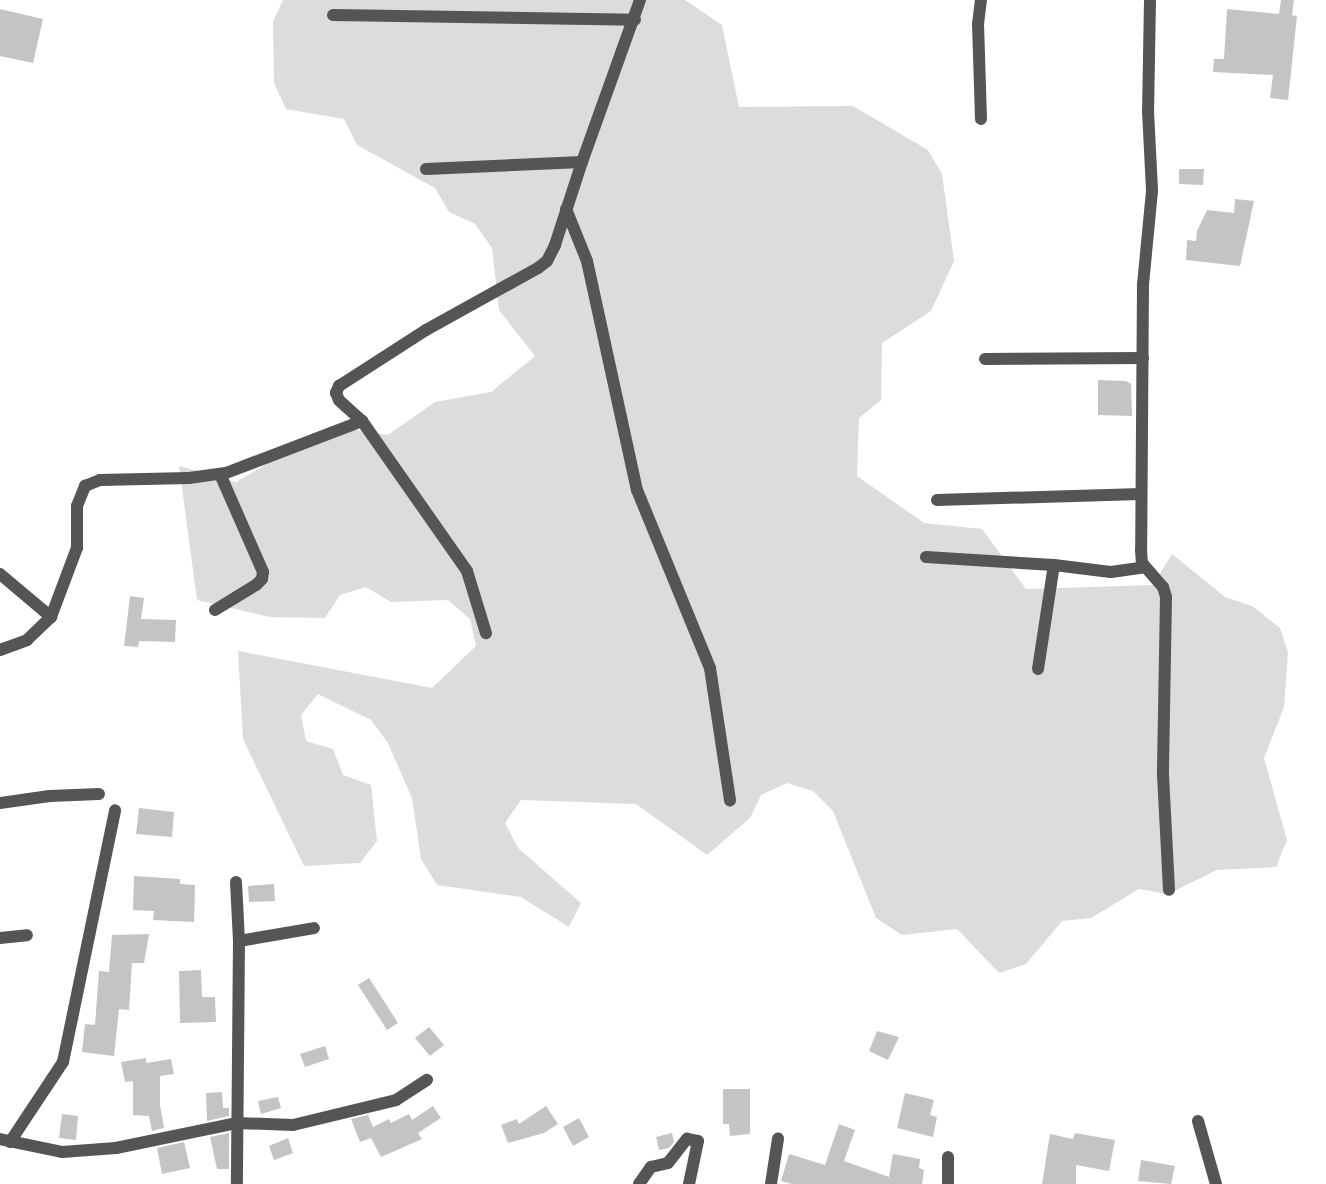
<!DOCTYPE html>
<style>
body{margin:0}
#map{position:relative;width:1326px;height:1184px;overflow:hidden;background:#fff;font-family:Mulish,sans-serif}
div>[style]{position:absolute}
.green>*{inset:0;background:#dcdcdc}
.building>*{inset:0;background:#c4c4c4}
.minor>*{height:12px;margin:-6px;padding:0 6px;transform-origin:6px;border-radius:6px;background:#555}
span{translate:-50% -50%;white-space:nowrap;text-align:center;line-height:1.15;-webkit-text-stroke:6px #fff;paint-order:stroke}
</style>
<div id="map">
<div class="green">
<i style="clip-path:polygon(283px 0,685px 0,722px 25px,739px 107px,853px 106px,928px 150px,942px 174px,954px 261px,931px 311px,882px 343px,881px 400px,859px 418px,857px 476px,924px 523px,982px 529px,1026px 589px,1153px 585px,1172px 554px,1225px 597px,1252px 606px,1280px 628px,1288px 652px,1284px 707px,1264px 758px,1287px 840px,1276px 867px,1217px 870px,1168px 894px,1139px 889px,1091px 918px,1062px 921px,1026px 964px,999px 973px,957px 929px,902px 935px,876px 918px,833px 811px,813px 791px,787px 783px,761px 795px,750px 818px,707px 855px,636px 804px,521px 800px,505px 823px,518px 848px,581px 903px,569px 927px,521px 897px,437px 885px,421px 859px,412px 798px,388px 743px,371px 720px,318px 694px,301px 715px,306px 741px,333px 749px,343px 775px,371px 785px,377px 841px,360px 863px,304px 866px,243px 739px,238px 651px,432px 688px,476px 646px,470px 619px,448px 600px,391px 602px,366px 587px,340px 595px,325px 618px,270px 617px,197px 600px,179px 466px,236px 482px,331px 426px,388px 435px,435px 402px,491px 392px,535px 356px,499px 310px,492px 248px,475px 224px,449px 212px,435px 188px,357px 145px,344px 119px,286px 109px,274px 83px,273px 22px)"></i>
</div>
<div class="building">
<i style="clip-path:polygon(1281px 0,1294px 0,1292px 15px,1297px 16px,1288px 100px,1270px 98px,1273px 75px,1213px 72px,1214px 59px,1224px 59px,1227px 9px,1279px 14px)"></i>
<i style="clip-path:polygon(0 9px,43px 19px,33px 63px,0 56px)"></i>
<i style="clip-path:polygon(1179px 169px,1204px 169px,1203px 185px,1179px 184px)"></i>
<i style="clip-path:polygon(1235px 199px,1254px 201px,1240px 266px,1186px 260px,1187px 240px,1196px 241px,1197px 231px,1207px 210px,1234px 213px)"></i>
<i style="clip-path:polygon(1098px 380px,1126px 381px,1131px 384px,1132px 416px,1098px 415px)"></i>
<i style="clip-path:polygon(130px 596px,144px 598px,141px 619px,176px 620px,175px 642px,139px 641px,138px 647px,124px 646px)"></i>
<i style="clip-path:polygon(139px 808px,174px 812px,172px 837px,136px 834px)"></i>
<i style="clip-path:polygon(134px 876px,180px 879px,180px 884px,195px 885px,194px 922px,153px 920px,154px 911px,133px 910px)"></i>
<i style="clip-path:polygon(274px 884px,275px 901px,249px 902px,248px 886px)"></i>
<i style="clip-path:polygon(149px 934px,144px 963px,132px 963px,129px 1010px,119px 1009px,114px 1056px,82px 1052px,85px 1024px,95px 1025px,99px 971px,109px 972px,112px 935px)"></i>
<i style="clip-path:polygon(201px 970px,202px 997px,215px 997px,216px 1022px,180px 1023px,179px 971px)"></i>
<i style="clip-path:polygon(369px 978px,398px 1023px,387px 1030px,358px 985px)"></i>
<i style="clip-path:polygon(429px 1027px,444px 1045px,430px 1056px,415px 1038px)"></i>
<i style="clip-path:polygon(877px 1031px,899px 1037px,888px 1060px,869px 1051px)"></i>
<i style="clip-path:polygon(325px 1046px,329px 1059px,305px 1067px,300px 1054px)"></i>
<i style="clip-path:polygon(146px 1058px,146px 1063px,171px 1059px,174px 1074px,160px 1076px,160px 1105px,164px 1128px,152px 1131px,149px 1116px,133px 1115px,133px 1081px,125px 1082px,121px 1062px)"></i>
<i style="clip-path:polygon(723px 1089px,750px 1089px,750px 1134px,730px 1136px,729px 1124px,723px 1124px)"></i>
<i style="clip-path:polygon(222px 1092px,223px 1108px,229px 1108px,229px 1116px,207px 1121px,206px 1093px)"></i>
<i style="clip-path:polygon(905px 1093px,934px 1100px,930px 1115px,937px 1117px,933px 1137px,897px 1128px)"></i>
<i style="clip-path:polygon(278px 1097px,281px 1108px,261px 1114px,258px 1101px)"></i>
<i style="clip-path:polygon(433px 1106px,441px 1118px,418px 1133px,422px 1139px,381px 1157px,371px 1138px,360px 1142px,351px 1119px,368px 1115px,373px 1127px,389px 1119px,391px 1123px,409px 1114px,412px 1120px)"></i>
<i style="clip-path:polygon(546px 1106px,558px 1124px,544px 1133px,508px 1143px,501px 1125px,517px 1119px,519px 1124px)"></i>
<i style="clip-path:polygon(62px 1114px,78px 1116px,76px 1140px,59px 1138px)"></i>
<i style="clip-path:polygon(579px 1118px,589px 1137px,573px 1146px,563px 1127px)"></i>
<i style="clip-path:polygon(839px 1124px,855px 1130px,844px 1161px,889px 1177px,893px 1154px,920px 1159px,919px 1168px,924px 1170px,922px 1184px,792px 1184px,781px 1181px,789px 1154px,825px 1165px)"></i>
<i style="clip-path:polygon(229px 1133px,229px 1169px,217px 1169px,210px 1137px)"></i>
<i style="clip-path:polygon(672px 1133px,674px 1142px,669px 1148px,659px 1150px,656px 1137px)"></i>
<i style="clip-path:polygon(1075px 1133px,1115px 1140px,1109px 1171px,1076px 1165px,1076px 1184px,1042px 1184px,1050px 1134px,1073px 1139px)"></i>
<i style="clip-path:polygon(288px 1138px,293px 1153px,274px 1160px,269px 1146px)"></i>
<i style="clip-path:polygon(184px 1142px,190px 1168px,162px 1174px,157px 1148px)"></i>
<i style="clip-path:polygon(1141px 1160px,1175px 1166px,1171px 1184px,1138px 1181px)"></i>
</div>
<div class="minor">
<i style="left:1150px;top:0;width:111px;rotate:91deg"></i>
<i style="left:1148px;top:111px;width:80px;rotate:87.1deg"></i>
<i style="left:1152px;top:191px;width:94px;rotate:95.5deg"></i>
<i style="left:1143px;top:285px;width:265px;rotate:90.4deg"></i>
<i style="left:1141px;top:550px;width:13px;rotate:86deg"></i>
<i style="left:1142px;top:563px;width:32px;rotate:49deg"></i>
<i style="left:1163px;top:587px;width:10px;rotate:73deg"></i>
<i style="left:1166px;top:597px;width:178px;rotate:91deg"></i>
<i style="left:1163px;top:775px;width:115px;rotate:87deg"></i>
<i style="left:333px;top:15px;width:302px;rotate:0.9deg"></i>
<i style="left:981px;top:119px;width:95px;rotate:-91.8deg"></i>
<i style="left:978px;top:24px;width:24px;rotate:-83deg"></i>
<i style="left:426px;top:169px;width:156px;rotate:-2.6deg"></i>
<i style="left:566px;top:209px;width:56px;rotate:68deg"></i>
<i style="left:587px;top:261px;width:234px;rotate:77.7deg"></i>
<i style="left:637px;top:490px;width:192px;rotate:67.7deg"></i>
<i style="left:710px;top:668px;width:134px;rotate:81.4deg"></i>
<i style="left:985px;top:359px;width:158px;rotate:-0.4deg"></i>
<i style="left:362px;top:421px;width:183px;rotate:55deg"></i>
<i style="left:467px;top:571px;width:65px;rotate:73deg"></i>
<i style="left:937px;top:500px;width:204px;rotate:-1.7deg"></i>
<i style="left:926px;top:557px;width:128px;rotate:3.6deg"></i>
<i style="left:0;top:574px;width:67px;rotate:40.1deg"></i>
<i style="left:215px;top:610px;width:48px;rotate:-31.4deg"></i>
<i style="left:256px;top:585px;width:8px;rotate:-45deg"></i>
<i style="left:262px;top:579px;width:7px;rotate:-82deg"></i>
<i style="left:263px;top:572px;width:107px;rotate:-113.7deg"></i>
<i style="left:0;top:650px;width:29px;rotate:-20deg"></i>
<i style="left:27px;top:640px;width:33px;rotate:-44deg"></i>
<i style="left:51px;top:617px;width:74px;rotate:-69.4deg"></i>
<i style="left:77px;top:548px;width:42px;rotate:-90deg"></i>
<i style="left:77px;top:506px;width:22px;rotate:-68deg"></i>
<i style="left:85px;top:486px;width:16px;rotate:-22deg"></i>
<i style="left:100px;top:480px;width:89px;rotate:-1.3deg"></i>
<i style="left:189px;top:478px;width:37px;rotate:-8deg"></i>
<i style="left:226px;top:473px;width:146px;rotate:-20.9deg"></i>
<i style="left:362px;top:421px;width:31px;rotate:-138deg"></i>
<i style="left:339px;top:400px;width:8px;rotate:-113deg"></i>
<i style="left:336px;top:393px;width:8px;rotate:-67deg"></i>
<i style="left:339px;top:386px;width:103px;rotate:-32.8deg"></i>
<i style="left:426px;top:330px;width:128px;rotate:-29deg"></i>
<i style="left:538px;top:268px;width:11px;rotate:-38deg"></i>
<i style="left:547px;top:261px;width:18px;rotate:-63deg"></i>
<i style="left:555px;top:245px;width:87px;rotate:-72deg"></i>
<i style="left:582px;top:162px;width:172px;rotate:-70.3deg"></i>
<i style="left:1038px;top:669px;width:105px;rotate:-81.3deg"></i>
<i style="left:1054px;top:565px;width:57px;rotate:7deg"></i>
<i style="left:1111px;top:572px;width:34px;rotate:-8deg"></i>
<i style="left:0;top:803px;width:50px;rotate:-8deg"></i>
<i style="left:50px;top:796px;width:49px;rotate:-2.3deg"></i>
<i style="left:236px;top:882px;width:59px;rotate:87.1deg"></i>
<i style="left:239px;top:941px;width:243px;rotate:90.5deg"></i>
<i style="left:0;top:938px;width:27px;rotate:-6deg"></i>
<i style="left:239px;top:941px;width:76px;rotate:-9.8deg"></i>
<i style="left:1198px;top:1121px;width:66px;rotate:74.1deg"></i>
<i style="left:0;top:1139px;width:63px;rotate:11.8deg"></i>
<i style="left:62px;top:1152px;width:54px;rotate:-4.2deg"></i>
<i style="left:116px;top:1148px;width:124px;rotate:-11.7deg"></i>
<i style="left:237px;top:1123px;width:56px;rotate:2deg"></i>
<i style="left:293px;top:1125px;width:106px;rotate:-13.6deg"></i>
<i style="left:396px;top:1100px;width:37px;rotate:-33deg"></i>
<i style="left:10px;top:1142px;width:96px;rotate:-56.5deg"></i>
<i style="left:63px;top:1062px;width:257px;rotate:-78.3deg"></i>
<i style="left:639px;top:1184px;width:21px;rotate:-55deg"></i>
<i style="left:651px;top:1167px;width:17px;rotate:-13deg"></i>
<i style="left:668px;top:1163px;width:31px;rotate:-52deg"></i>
<i style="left:687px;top:1139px;width:11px;rotate:10deg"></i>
<i style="left:698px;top:1141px;width:44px;rotate:101.8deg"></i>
<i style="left:771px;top:1184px;width:46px;rotate:-81.2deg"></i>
<i style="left:948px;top:1184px;width:27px;rotate:-90deg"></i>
</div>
</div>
